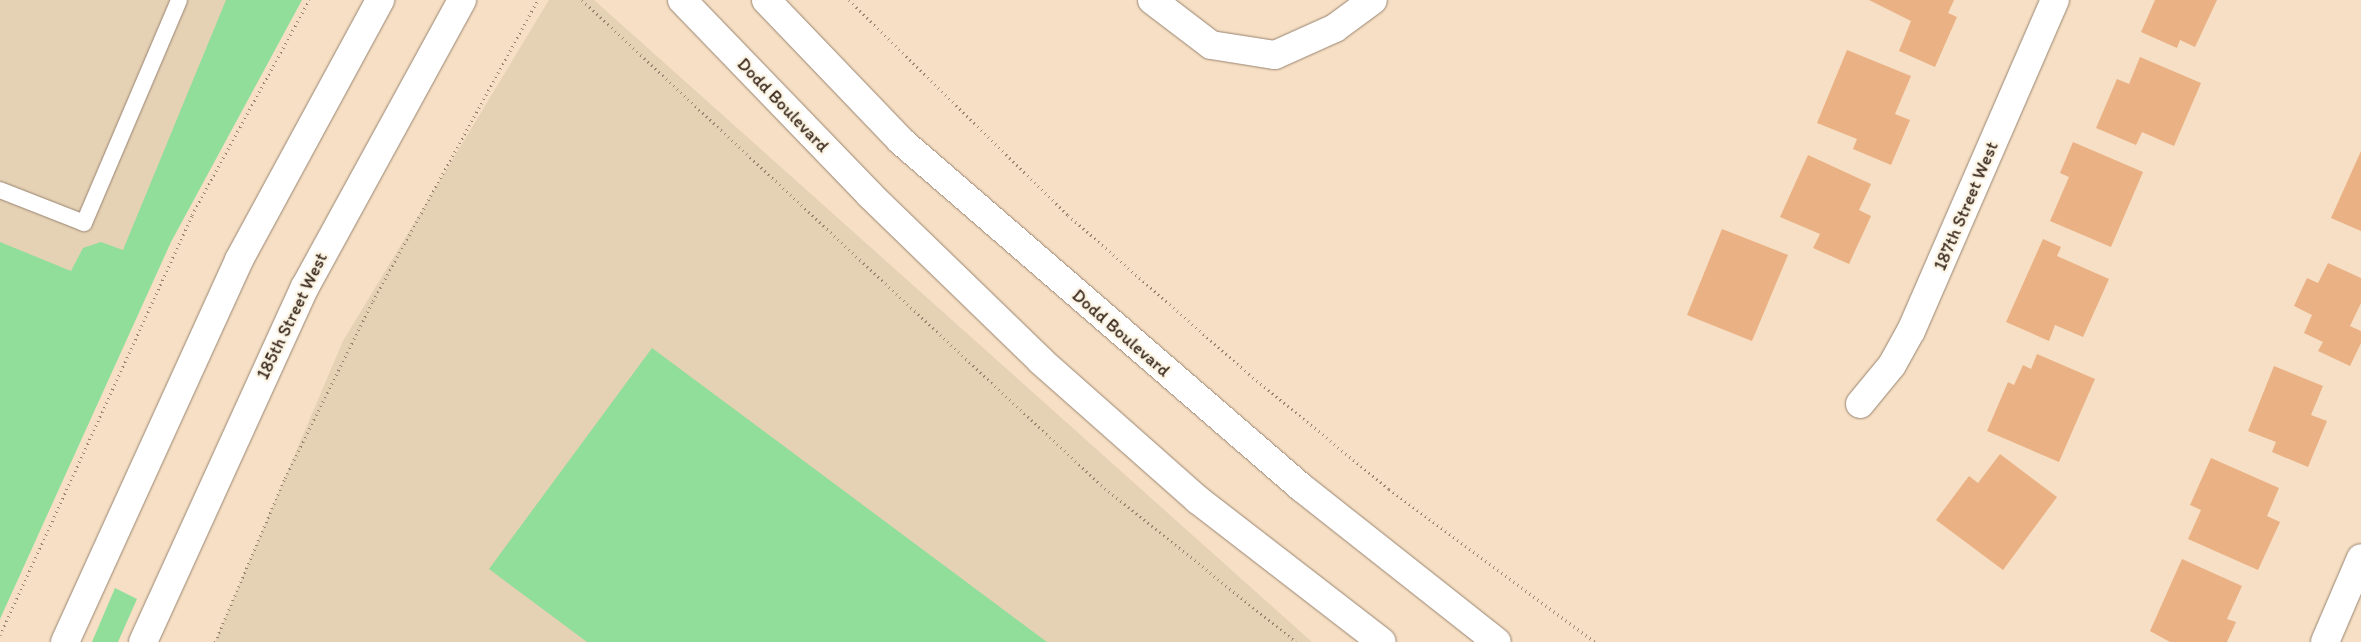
<!DOCTYPE html>
<style>
body{margin:0}
#map{position:relative;width:2361px;height:642px;overflow:hidden;background:#f6dfc4;font-family:Itim,sans-serif}
div>[style]{position:absolute}
.built>*{inset:0;background:#e5d1b4}
.green>*{inset:0;background:#91de9b}
.building>*{inset:0;background:#eab184}
.path>*{height:3px;margin-top:-1.5px;transform-origin:0;background:repeating-linear-gradient(90deg,#988471 0 1px,transparent 0 5px)}
.roads{filter:drop-shadow(0 0 1px #988471) drop-shadow(0 0 1px #988471)}
.service>*{height:16px;margin:-8px;padding:0 8px;transform-origin:8px;border-radius:8px;background:#fff}
.minor>*{height:28px;margin:-14px;padding:0 14px;transform-origin:14px;border-radius:14px;background:#fff}
.secondary>*{height:28px;margin:-14px;padding:0 14px;transform-origin:14px;border-radius:14px;background:#fff}
span{translate:-50% -50%;white-space:nowrap;text-align:center;line-height:1.15;-webkit-text-stroke:5px #fcf5e5;paint-order:stroke}
.street-label{font-size:18px;color:#3b2a1e}
</style>
<div id="map">
<div class="built">
<i style="clip-path:polygon(0 0,253px 0,117px 317px,0 271px)"></i>
<i style="clip-path:polygon(549px 0,594px 0,1312px 642px,215px 642px,343px 341px)"></i>
</div>
<div class="green">
<i style="clip-path:polygon(226px 0,302px 0,171px 242px,0 619px,0 242px,71px 271px,83px 248px,101px 242px,123px 250px)"></i>
<i style="clip-path:polygon(652px 348px,1047px 642px,587px 642px,489px 569px)"></i>
<i style="clip-path:polygon(115px 588px,137px 599px,118px 642px,92px 642px)"></i>
</div>
<div class="building">
<i style="clip-path:polygon(1869px 0,1954px 0,1948px 13px,1957px 17px,1935px 67px,1899px 51px,1911px 21px)"></i>
<i style="clip-path:polygon(2155px 0,2217px 0,2195px 47px,2180px 40px,2177px 48px,2141px 32px)"></i>
<i style="clip-path:polygon(1847px 50px,1911px 76px,1895px 114px,1910px 120px,1891px 165px,1853px 149px,1857px 139px,1817px 123px)"></i>
<i style="clip-path:polygon(2140px 57px,2201px 83px,2174px 146px,2142px 132px,2136px 145px,2096px 128px,2117px 79px,2129px 84px)"></i>
<i style="clip-path:polygon(2073px 142px,2143px 172px,2111px 247px,2050px 221px,2069px 177px,2060px 173px)"></i>
<i style="clip-path:polygon(2361px 151px,2361px 231px,2331px 218px)"></i>
<i style="clip-path:polygon(1808px 155px,1871px 184px,1859px 210px,1871px 216px,1849px 264px,1813px 248px,1820px 234px,1780px 217px)"></i>
<i style="clip-path:polygon(1722px 229px,1788px 255px,1752px 341px,1687px 315px)"></i>
<i style="clip-path:polygon(2043px 239px,2061px 247px,2057px 256px,2109px 279px,2083px 337px,2055px 325px,2049px 341px,2006px 322px)"></i>
<i style="clip-path:polygon(2328px 263px,2361px 278px,2361px 303px,2350px 326px,2361px 331px,2361px 343px,2350px 366px,2318px 351px,2323px 342px,2304px 333px,2312px 315px,2294px 306px,2307px 278px,2318px 283px)"></i>
<i style="clip-path:polygon(2037px 354px,2095px 379px,2059px 462px,1987px 431px,2008px 382px,2014px 385px,2023px 365px,2031px 369px)"></i>
<i style="clip-path:polygon(2274px 366px,2323px 386px,2311px 415px,2327px 421px,2308px 467px,2272px 452px,2276px 442px,2248px 431px)"></i>
<i style="clip-path:polygon(2000px 454px,2057px 497px,2003px 570px,1936px 520px,1969px 476px,1978px 483px)"></i>
<i style="clip-path:polygon(2211px 458px,2279px 488px,2267px 516px,2280px 522px,2258px 570px,2188px 539px,2201px 510px,2190px 505px)"></i>
<i style="clip-path:polygon(2182px 559px,2242px 586px,2227px 619px,2236px 622px,2227px 642px,2170px 642px,2150px 631px)"></i>
</div>
<div class="path">
<i style="left:582px;top:0;width:710px;rotate:43.06deg"></i>
<i style="left:1101px;top:485px;width:250px;rotate:38.8deg"></i>
<i style="left:849px;top:0;width:307px;rotate:44.5deg"></i>
<i style="left:1068px;top:215px;width:241px;rotate:41.3deg"></i>
<i style="left:1249px;top:374px;width:181px;rotate:39.4deg"></i>
<i style="left:1389px;top:489px;width:257px;rotate:36.6deg"></i>
<i style="left:0;top:635px;width:462px;rotate:-65.4deg"></i>
<i style="left:192px;top:215px;width:245px;rotate:-61.4deg"></i>
<i style="left:215px;top:642px;width:178px;rotate:-66.9deg"></i>
<i style="left:285px;top:478px;width:198px;rotate:-63.6deg"></i>
<i style="left:373px;top:301px;width:343px;rotate:-61.3deg"></i>
</div>
<div class="roads">
<div class="service">
<i style="left:0;top:190px;width:90px;rotate:21.4deg"></i>
<i style="left:84px;top:223px;width:242px;rotate:-66.9deg"></i>
</div>
<div class="minor">
<i style="left:1152px;top:0;width:74px;rotate:37.3deg"></i>
<i style="left:1211px;top:45px;width:65px;rotate:8.9deg"></i>
<i style="left:1275px;top:55px;width:66px;rotate:-24.2deg"></i>
<i style="left:1335px;top:28px;width:47px;rotate:-36.4deg"></i>
<i style="left:1860px;top:404px;width:50px;rotate:-50.6deg"></i>
<i style="left:1892px;top:365px;width:39px;rotate:-61deg"></i>
<i style="left:1911px;top:331px;width:361px;rotate:-66.5deg"></i>
<i style="left:2325px;top:642px;width:91px;rotate:-66.8deg"></i>
</div>
<div class="secondary">
<i style="left:682px;top:0;width:271px;rotate:46deg"></i>
<i style="left:870px;top:195px;width:238px;rotate:44.1deg"></i>
<i style="left:1041px;top:361px;width:210px;rotate:41.5deg"></i>
<i style="left:1198px;top:500px;width:232px;rotate:37.7deg"></i>
<i style="left:766px;top:0;width:195px;rotate:46.2deg"></i>
<i style="left:901px;top:141px;width:530px;rotate:40.87deg"></i>
<i style="left:1302px;top:488px;width:248px;rotate:38.3deg"></i>
<i style="left:65px;top:642px;width:420px;rotate:-65.5deg"></i>
<i style="left:239px;top:260px;width:296px;rotate:-61.5deg"></i>
<i style="left:143px;top:642px;width:390px;rotate:-65.5deg"></i>
<i style="left:305px;top:287px;width:327px;rotate:-61.3deg"></i>
</div>
</div>
<div class="street-label">
<span style="left:783px;top:105px;rotate:46deg">Dodd Boulevard</span>
<span style="left:1966px;top:206px;rotate:-67deg">187th Street West</span>
<span style="left:292px;top:316px;rotate:-64deg">185th Street West</span>
<span style="left:1121px;top:333px;rotate:41deg">Dodd Boulevard</span>
</div>
</div>
